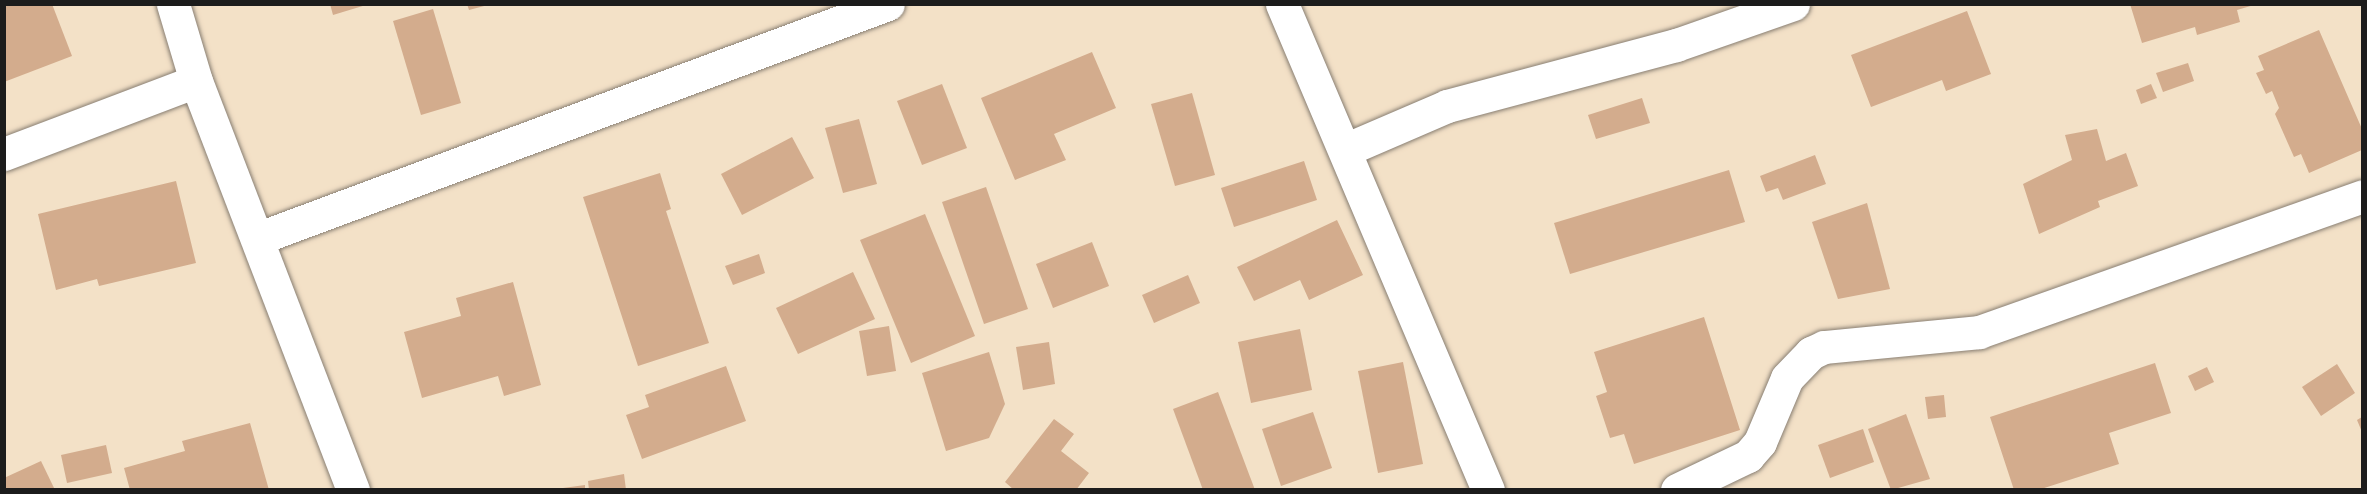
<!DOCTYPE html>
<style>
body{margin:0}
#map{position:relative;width:2367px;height:494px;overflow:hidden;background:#f3e1c7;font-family:"IM FELL Double Pica",serif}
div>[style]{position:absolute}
.building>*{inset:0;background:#d3ac8d}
.roads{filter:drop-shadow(0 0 2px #887e72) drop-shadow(0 0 2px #887e72)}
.minor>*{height:33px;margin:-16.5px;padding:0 16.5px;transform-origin:16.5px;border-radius:16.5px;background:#fff}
span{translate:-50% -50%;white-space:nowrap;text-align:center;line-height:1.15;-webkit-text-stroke:4.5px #f6f6f2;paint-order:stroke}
.frame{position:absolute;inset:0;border:6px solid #1c1c1c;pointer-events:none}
</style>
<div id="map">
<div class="building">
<i style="clip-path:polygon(4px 4px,52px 4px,72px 56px,4px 82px)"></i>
<i style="clip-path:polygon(330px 4px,366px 4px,366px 5px,333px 15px)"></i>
<i style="clip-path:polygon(467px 4px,488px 4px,488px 5px,469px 10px)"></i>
<i style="clip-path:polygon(2130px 4px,2254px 4px,2254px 5px,2237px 10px,2240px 22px,2197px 35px,2195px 27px,2142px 43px)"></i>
<i style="clip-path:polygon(433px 9px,461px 103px,421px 115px,393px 21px)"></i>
<i style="clip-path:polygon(1967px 11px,1991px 74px,1946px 91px,1942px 80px,1871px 107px,1851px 55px)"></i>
<i style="clip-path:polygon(2319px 30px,2362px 129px,2362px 150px,2309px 173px,2301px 154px,2294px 157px,2275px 114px,2279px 108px,2272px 91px,2266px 94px,2256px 73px,2264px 70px,2258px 56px)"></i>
<i style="clip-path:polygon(1092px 52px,1116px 108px,1054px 134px,1066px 160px,1015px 180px,981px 98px)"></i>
<i style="clip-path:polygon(2188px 63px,2194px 81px,2163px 92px,2156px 73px)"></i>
<i style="clip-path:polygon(942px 84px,967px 148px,922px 165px,897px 101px)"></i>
<i style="clip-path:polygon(2151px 84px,2157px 98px,2141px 104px,2136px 90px)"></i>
<i style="clip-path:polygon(1192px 93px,1215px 175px,1175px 186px,1151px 104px)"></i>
<i style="clip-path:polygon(1642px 98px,1650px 123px,1596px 139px,1588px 115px)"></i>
<i style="clip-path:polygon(859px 119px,877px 184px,843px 193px,825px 128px)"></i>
<i style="clip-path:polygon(2097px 129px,2106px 161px,2126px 153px,2138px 186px,2098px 201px,2100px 207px,2039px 234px,2023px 184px,2072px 160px,2065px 135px)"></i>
<i style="clip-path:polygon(792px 137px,814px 178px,742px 215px,721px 174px)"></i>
<i style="clip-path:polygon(1815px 155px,1826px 184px,1783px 200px,1778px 188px,1766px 192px,1760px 176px)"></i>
<i style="clip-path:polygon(1304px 161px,1317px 200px,1234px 227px,1221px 188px)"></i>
<i style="clip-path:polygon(1729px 170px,1745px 222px,1570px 274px,1554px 223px)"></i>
<i style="clip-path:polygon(660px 173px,671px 209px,666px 211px,709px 343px,638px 366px,583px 197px)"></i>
<i style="clip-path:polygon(176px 181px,196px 263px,99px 286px,97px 279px,56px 290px,38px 214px)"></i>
<i style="clip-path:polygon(986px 187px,1028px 309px,984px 324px,942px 202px)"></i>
<i style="clip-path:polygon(1867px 203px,1890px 289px,1838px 299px,1812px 222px)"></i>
<i style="clip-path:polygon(925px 214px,975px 336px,911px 363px,860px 240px)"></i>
<i style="clip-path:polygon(1337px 220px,1363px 275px,1309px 300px,1300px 280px,1254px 301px,1237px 267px)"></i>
<i style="clip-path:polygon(1092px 242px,1109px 286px,1053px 308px,1036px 264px)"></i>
<i style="clip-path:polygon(759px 254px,765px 273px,733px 285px,725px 266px)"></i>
<i style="clip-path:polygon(853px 272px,875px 319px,798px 354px,776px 308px)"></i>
<i style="clip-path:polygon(1188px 275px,1200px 303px,1154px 323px,1142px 295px)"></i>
<i style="clip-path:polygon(513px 282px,541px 385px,504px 396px,498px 376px,422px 398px,404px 332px,461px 316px,456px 298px)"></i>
<i style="clip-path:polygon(1704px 317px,1740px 430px,1634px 464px,1624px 434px,1610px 438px,1596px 396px,1607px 392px,1594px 352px)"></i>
<i style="clip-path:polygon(889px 326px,896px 371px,867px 376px,859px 331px)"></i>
<i style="clip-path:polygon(1300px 329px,1312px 390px,1251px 403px,1238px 342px)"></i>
<i style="clip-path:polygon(1049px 342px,1055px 384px,1023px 390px,1016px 347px)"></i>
<i style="clip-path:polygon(989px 352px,1005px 404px,989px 438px,946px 451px,922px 373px)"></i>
<i style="clip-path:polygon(1403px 362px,1423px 464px,1378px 473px,1358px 371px)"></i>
<i style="clip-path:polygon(2155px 363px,2171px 413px,2109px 433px,2119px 464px,2038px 490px,2014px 490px,1990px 417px)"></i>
<i style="clip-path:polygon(2337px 364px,2355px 393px,2321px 416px,2302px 387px)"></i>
<i style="clip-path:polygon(726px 366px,746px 421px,642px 459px,626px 415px,649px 407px,645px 395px)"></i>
<i style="clip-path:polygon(2207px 367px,2214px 382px,2195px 391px,2188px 376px)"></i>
<i style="clip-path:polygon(1218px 392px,1255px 490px,1203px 490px,1173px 409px)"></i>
<i style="clip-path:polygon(1944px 395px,1946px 417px,1928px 419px,1925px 397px)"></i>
<i style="clip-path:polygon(1313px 412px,1332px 468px,1281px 486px,1262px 429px)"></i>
<i style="clip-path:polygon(1906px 414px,1930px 479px,1891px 490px,1868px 429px)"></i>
<i style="clip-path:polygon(2362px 417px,2362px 432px,2357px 420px)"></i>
<i style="clip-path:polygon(1054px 419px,1074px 434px,1061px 451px,1089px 473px,1076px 490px,1014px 490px,1005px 482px)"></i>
<i style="clip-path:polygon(250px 423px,269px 490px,130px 490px,124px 468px,185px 451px,182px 441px)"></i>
<i style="clip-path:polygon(1863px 429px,1874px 462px,1830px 478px,1818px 445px)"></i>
<i style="clip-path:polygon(106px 445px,112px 473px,67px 483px,61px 455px)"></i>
<i style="clip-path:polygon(41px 461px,55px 490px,4px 490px,4px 478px)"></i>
<i style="clip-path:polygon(624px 474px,626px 490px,589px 490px,588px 481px)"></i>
<i style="clip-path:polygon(585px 485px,585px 490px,563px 490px,563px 488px)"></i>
</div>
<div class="roads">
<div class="minor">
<i style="left:173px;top:4px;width:80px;rotate:73.4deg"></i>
<i style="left:196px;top:81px;width:438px;rotate:69deg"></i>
<i style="left:1282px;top:4px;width:528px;rotate:67.03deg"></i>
<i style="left:1345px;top:150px;width:111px;rotate:-23.3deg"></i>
<i style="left:1447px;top:106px;width:237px;rotate:-14.9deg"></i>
<i style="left:1676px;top:45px;width:124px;rotate:-19.3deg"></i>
<i style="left:4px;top:154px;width:205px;rotate:-20.8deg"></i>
<i style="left:259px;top:238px;width:671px;rotate:-20.41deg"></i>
<i style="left:1677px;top:490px;width:79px;rotate:-25.6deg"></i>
<i style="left:1748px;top:456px;width:18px;rotate:-49deg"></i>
<i style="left:1760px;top:442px;width:69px;rotate:-67.1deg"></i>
<i style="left:1787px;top:378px;width:35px;rotate:-46deg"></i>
<i style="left:1811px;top:353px;width:14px;rotate:-25deg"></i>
<i style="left:1824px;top:347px;width:156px;rotate:-5.5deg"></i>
<i style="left:1979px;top:332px;width:406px;rotate:-19.5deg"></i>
</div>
</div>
<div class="frame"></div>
</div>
